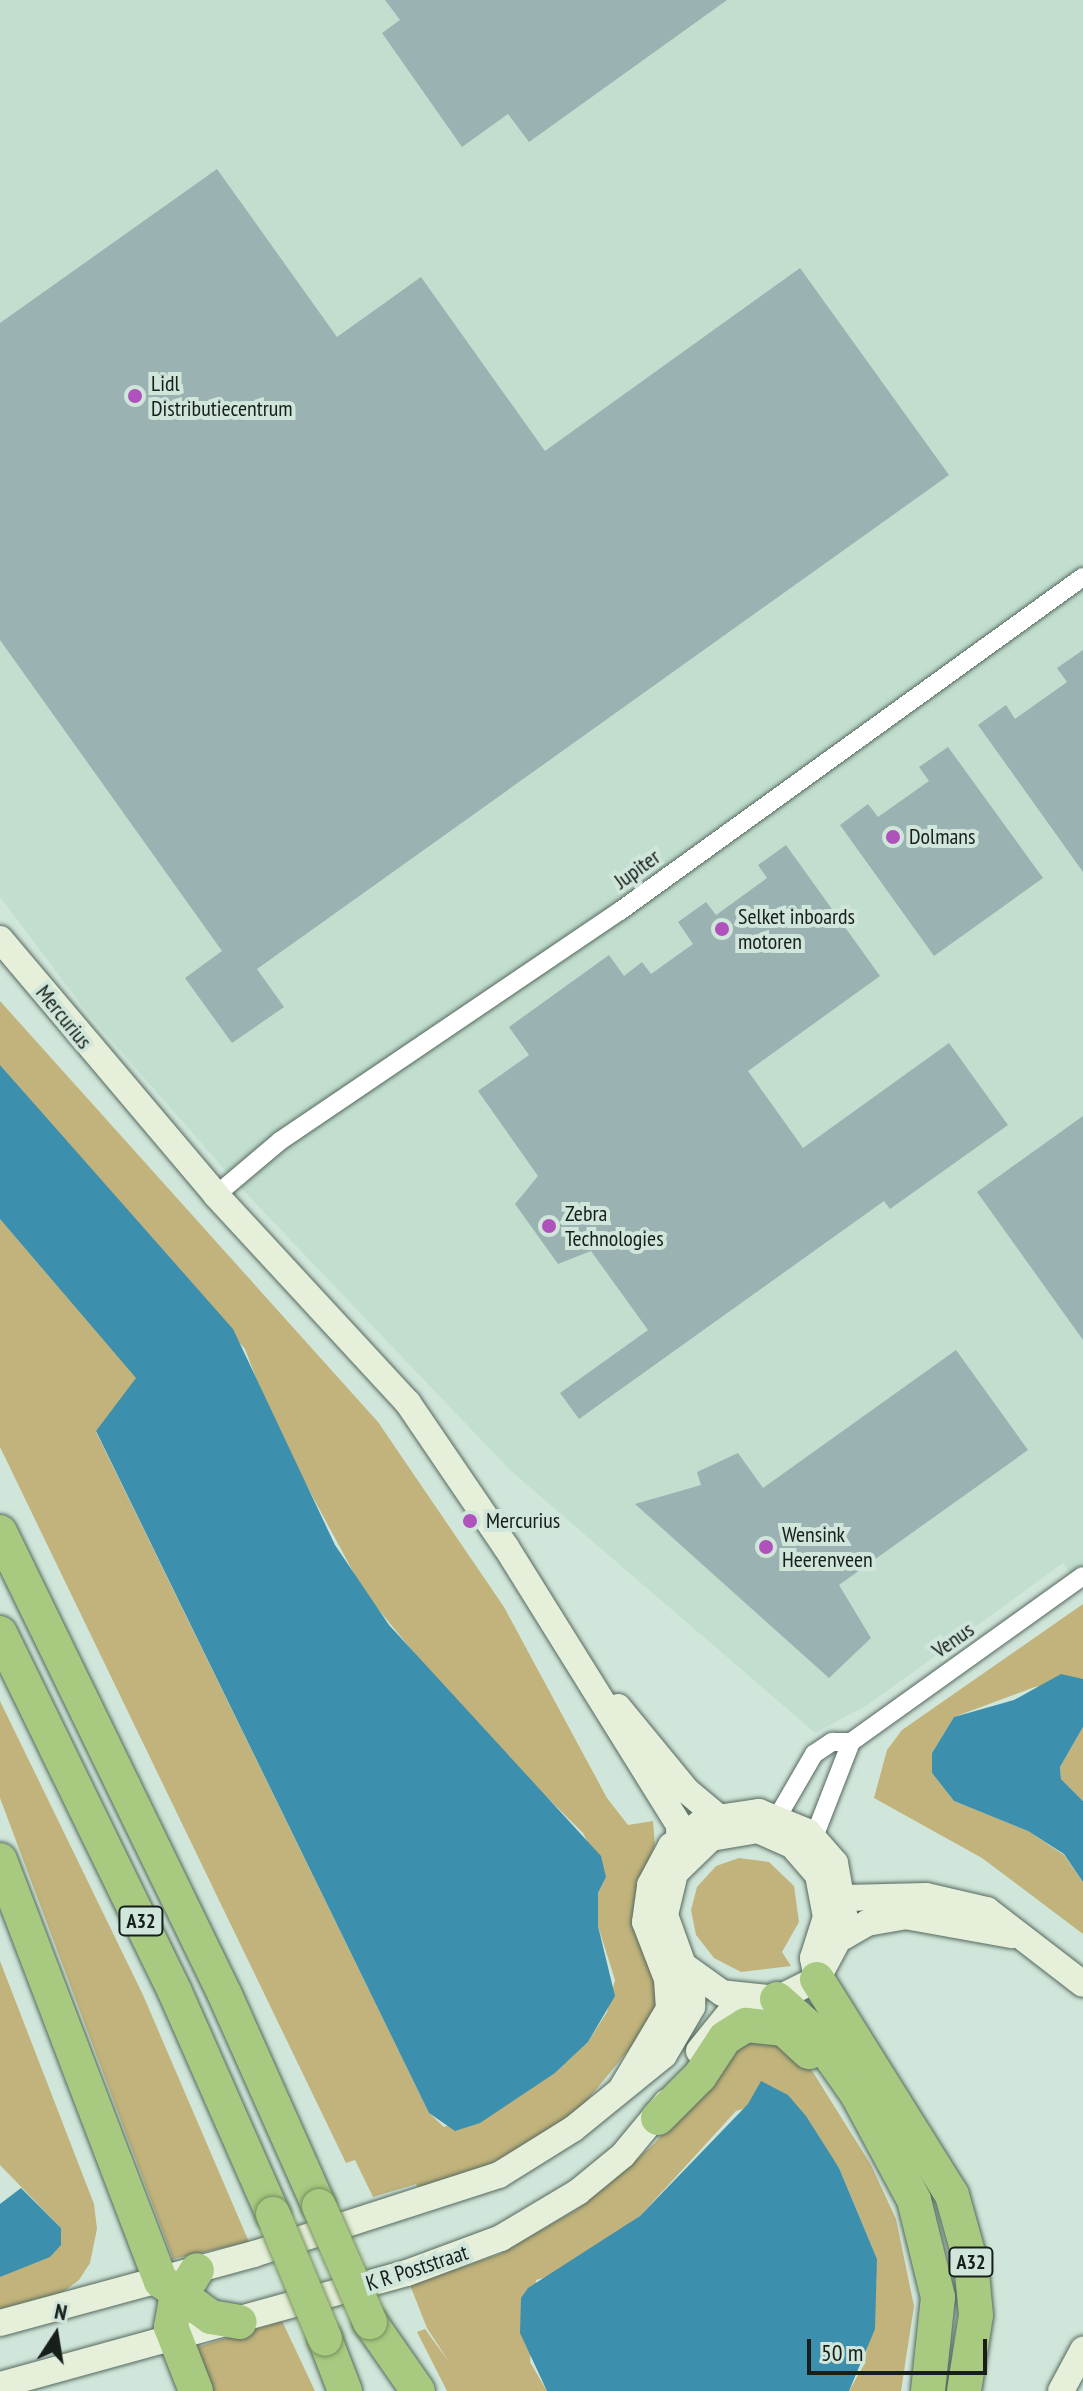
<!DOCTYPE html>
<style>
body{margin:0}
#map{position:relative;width:1083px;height:2391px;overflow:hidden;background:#d1e6da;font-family:"PT Sans Narrow",sans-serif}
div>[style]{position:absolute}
.built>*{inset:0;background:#c1dece}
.green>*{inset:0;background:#c1b37b}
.water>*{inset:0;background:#3d8fae}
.building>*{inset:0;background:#9ab3b2}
.roads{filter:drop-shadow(0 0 2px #55685e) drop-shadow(0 0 2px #55685e)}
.street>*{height:18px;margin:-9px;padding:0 9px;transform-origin:9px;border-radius:9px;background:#fff}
.secondary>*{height:26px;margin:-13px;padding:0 13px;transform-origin:13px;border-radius:13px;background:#e5efd9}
.highway>*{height:34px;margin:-17px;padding:0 17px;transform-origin:17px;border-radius:17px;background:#a7c980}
.bridges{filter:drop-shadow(0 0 2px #758e5d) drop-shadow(0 0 2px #758e5d)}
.highway-bridge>*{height:34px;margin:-17px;padding:0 17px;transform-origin:17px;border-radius:17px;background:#a7c980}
.dots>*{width:22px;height:22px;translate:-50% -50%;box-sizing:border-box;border:4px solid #d1e6da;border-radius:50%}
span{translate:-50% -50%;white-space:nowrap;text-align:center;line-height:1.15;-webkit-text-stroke:8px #d1e6da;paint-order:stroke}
.shield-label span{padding:2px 6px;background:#d1e6da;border:2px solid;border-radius:6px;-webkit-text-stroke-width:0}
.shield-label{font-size:20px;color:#171f1b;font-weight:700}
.poi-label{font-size:22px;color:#171f1b}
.left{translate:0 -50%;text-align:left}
.street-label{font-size:22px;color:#171f1b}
.north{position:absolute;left:16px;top:2295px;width:80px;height:80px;-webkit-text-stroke:6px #d1e6da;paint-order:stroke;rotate:12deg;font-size:22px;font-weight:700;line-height:32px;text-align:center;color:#171f1b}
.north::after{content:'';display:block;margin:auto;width:28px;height:36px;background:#171f1b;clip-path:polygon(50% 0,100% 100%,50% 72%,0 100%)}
.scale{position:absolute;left:807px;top:2339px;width:180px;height:36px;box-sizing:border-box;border:4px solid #171f1b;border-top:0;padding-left:10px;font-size:24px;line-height:28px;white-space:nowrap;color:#171f1b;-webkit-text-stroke:6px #d1e6da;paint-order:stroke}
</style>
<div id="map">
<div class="built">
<i style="clip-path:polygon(0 0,1083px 0,1083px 1591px,1063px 1563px,869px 1704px,815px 1733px,511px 1471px,239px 1186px,89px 1015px,0 897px)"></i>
</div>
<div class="green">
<i style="clip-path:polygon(0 1001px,378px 1422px,504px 1607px,607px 1798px,628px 1825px,653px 1821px,655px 1845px,641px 1876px,659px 1984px,655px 2018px,584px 2104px,542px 2136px,469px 2175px,419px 2192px,416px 2184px,373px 2197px,355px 2160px,346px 2163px,0 1447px,0 1219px,137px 1378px,96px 1432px,429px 2113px,444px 2127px,555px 2073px,588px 2042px,607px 2012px,615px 1980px,598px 1926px,598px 1893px,606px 1877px,583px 1833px,472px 1723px,364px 1592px,273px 1423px,245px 1349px,0 1065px)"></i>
<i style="clip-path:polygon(1083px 1604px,1083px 1679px,1035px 1687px,954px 1717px,932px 1753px,932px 1773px,954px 1801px,1028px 1831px,1064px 1855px,1083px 1882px,1083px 1934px,982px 1858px,874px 1798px,887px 1750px,902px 1730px)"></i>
<i style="clip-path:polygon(0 1701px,143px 1995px,249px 2242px,173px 2259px,0 1798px)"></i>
<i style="clip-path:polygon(1083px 1727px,1083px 1801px,1061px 1779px,1060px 1767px)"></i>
<i style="clip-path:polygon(739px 1858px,769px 1862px,794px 1886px,799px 1922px,782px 1952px,791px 1966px,741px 1972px,714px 1958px,696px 1935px,691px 1910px,697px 1887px,716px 1866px)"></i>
<i style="clip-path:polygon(0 1961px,94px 2204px,97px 2229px,90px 2263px,79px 2280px,63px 2292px,0 2309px,0 2277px,61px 2228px,0 2165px)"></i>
<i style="clip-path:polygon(763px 2036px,811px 2069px,871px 2165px,896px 2219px,914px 2306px,901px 2391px,849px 2391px,865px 2363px,877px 2259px,839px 2168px,788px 2095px,736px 2111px,640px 2216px,554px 2275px,536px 2280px,530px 2362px,547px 2391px,447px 2391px,417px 2332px,425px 2329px,449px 2362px,427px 2328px,410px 2285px,500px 2254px,579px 2208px,655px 2143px,721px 2058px)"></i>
<i style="clip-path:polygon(282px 2321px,315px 2391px,210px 2391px,198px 2347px)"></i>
</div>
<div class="water">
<i style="clip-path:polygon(0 1065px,233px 1329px,335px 1545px,389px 1625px,601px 1856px,606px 1877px,598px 1893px,598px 1926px,615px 1996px,588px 2042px,555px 2073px,480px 2123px,455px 2131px,429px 2113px,96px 1431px,136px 1378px,0 1219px)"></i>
<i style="clip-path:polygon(1061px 1674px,1083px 1679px,1083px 1727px,1060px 1767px,1061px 1779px,1083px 1801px,1083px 1882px,1064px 1854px,1028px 1831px,954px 1801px,932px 1773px,932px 1753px,954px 1717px,1014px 1700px)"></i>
<i style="clip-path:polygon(761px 2081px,788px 2095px,806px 2116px,839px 2168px,877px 2259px,875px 2329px,849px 2391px,547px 2391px,520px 2333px,521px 2298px,528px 2288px,640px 2216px,748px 2104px)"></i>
<i style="clip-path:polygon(21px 2188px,61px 2228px,61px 2245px,50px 2257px,0 2277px,0 2204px)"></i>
</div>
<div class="building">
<i style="clip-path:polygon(385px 0,727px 0,529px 142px,508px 114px,462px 147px,382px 33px,400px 20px)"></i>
<i style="clip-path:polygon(217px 169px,337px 337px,421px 277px,545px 451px,800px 268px,949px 475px,257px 969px,284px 1007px,232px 1043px,185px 978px,222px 951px,0 640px,0 323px)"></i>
<i style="clip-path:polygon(1083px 650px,1083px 872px,978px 725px,1006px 705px,1015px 719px,1067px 682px,1057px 668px)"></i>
<i style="clip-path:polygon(948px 747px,1043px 878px,934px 956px,840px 825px,868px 804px,878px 817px,929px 781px,919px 767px)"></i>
<i style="clip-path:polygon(786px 845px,880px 976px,748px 1071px,803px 1148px,949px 1043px,1008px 1125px,890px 1209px,884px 1201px,579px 1419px,560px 1393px,648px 1330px,591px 1251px,558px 1264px,515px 1204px,538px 1176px,478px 1091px,529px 1055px,509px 1027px,609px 955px,624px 976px,642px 962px,651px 974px,693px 944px,678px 922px,706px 902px,716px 915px,767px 878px,758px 865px)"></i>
<i style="clip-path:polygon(1083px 1116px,1083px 1340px,977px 1192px)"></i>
<i style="clip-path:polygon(956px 1350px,1028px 1450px,839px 1585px,871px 1638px,829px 1678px,635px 1504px,701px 1485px,697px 1472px,738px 1453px,763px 1488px)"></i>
</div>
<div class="roads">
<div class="street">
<i style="left:216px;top:1195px;width:84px;rotate:-40.2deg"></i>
<i style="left:280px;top:1141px;width:410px;rotate:-34.1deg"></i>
<i style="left:620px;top:911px;width:571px;rotate:-35.81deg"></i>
<i style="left:778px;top:1816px;width:72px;rotate:-59.9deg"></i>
<i style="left:814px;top:1754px;width:22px;rotate:-34deg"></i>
<i style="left:832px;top:1742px;width:19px"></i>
<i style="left:851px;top:1742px;width:285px;rotate:-35.6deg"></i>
<i style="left:814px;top:1837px;width:102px;rotate:-68.7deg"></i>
</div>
<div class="secondary">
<i style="left:0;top:939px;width:335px;rotate:49.8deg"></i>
<i style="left:216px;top:1195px;width:283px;rotate:47.3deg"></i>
<i style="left:408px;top:1403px;width:174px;rotate:55.8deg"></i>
<i style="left:506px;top:1547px;width:327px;rotate:58.1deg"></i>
<i style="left:679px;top:1825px;width:39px;rotate:89deg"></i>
<i style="left:618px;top:1707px;width:109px;rotate:50.6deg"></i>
<i style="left:687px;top:1791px;width:39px;rotate:40deg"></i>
<i style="left:829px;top:1892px;width:17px;rotate:21deg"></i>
<i style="left:845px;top:1898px;width:81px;rotate:-1.4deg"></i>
<i style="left:926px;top:1896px;width:63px;rotate:12.9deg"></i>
<i style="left:987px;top:1910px;width:121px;rotate:37.6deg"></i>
<i style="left:843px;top:1937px;width:28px;rotate:-30deg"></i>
<i style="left:867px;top:1923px;width:39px;rotate:-10deg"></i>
<i style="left:905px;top:1916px;width:109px;rotate:10.1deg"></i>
<i style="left:699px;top:2051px;width:65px;rotate:-51.2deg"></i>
<i style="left:622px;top:2088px;width:92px;rotate:-59.3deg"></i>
<i style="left:669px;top:2009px;width:30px;rotate:-94deg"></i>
<i style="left:667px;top:1979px;width:61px;rotate:-111.1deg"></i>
<i style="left:645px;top:1922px;width:37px;rotate:-82deg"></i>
<i style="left:650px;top:1885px;width:44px;rotate:-61.7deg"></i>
<i style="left:671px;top:1846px;width:42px;rotate:-38.2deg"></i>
<i style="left:704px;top:1820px;width:56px;rotate:-8.3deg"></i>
<i style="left:759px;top:1812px;width:53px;rotate:22.2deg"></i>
<i style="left:808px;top:1832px;width:41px;rotate:48.9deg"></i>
<i style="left:835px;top:1863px;width:63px;rotate:79.9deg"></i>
<i style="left:846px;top:1925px;width:61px;rotate:118.2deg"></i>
<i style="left:817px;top:1979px;width:45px;rotate:153.4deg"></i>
<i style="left:777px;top:1999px;width:55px;rotate:-173.8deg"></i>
<i style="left:722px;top:1993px;width:48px;rotate:-144.3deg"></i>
<i style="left:683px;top:1965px;width:53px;rotate:-109.8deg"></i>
<i style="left:665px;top:1915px;width:43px;rotate:-76.6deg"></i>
<i style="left:675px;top:1873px;width:50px;rotate:-44.2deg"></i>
<i style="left:711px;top:1838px;width:48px;rotate:-9.7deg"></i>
<i style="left:758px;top:1830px;width:37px;rotate:24deg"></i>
<i style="left:792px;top:1845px;width:40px;rotate:49deg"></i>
<i style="left:818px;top:1875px;width:43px;rotate:79.2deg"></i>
<i style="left:826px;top:1917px;width:43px;rotate:107.6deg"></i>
<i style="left:813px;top:1958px;width:21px;rotate:79deg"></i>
<i style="left:0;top:2323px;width:263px;rotate:-15.2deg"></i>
<i style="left:254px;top:2254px;width:257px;rotate:-17.9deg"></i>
<i style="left:499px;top:2175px;width:87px;rotate:-31.9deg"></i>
<i style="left:573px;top:2129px;width:117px;rotate:-39.1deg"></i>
<i style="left:664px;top:2055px;width:56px;rotate:-59.7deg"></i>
<i style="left:692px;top:2007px;width:30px;rotate:-88deg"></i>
<i style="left:0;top:2385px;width:422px;rotate:-15.4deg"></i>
<i style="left:407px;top:2273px;width:100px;rotate:-20.4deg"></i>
<i style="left:501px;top:2238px;width:90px;rotate:-30.9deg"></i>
<i style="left:578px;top:2192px;width:58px;rotate:-39.4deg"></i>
<i style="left:623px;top:2155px;width:69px;rotate:-50.3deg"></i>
<i style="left:1061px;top:2391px;width:47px;rotate:-61.8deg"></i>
</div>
<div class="highway">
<i style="left:0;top:1532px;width:515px;rotate:64.08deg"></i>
<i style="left:225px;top:1995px;width:231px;rotate:66deg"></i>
<i style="left:0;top:1633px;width:399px;rotate:64deg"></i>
<i style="left:175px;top:1992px;width:243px;rotate:66.2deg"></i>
<i style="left:0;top:1860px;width:451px;rotate:69.1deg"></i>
<i style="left:161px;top:2281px;width:62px;rotate:35.8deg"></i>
<i style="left:211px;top:2317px;width:29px;rotate:10deg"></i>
<i style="left:817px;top:1979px;width:255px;rotate:58deg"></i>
<i style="left:952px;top:2195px;width:71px;rotate:74.4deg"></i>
<i style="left:971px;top:2263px;width:52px;rotate:84.5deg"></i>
<i style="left:976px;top:2315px;width:77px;rotate:99deg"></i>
<i style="left:777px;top:1999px;width:47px;rotate:41.5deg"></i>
<i style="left:812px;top:2030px;width:78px;rotate:54.9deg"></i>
<i style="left:857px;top:2094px;width:120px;rotate:61.7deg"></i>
<i style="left:914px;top:2200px;width:100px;rotate:76.1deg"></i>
<i style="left:938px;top:2297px;width:95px;rotate:96.1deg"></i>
<i style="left:658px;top:2118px;width:59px;rotate:-45deg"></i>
<i style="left:700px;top:2076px;width:45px;rotate:-56.7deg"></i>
<i style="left:725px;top:2038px;width:25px;rotate:-32deg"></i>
<i style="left:746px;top:2025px;width:38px;rotate:6deg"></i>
<i style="left:784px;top:2029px;width:34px;rotate:43deg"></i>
<i style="left:370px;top:2322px;width:84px;rotate:55.2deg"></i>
<i style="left:325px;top:2339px;width:56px;rotate:69deg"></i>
<i style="left:196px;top:2391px;width:69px;rotate:-111.3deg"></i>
<i style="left:171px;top:2327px;width:22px;rotate:-80deg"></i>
<i style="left:175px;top:2305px;width:41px;rotate:-57.8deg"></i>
</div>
</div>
<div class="bridges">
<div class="highway-bridge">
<i style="left:319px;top:2206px;width:127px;rotate:66.3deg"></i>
<i style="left:273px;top:2214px;width:135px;rotate:67.4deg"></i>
</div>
</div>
<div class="dots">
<i style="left:135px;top:396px;background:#b052bc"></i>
<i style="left:893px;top:837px;background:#b052bc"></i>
<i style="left:722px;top:929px;background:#b052bc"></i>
<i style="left:549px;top:1226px;background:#b052bc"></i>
<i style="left:470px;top:1521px;background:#b052bc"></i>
<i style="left:766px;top:1547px;background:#b052bc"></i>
</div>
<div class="shield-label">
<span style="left:141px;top:1921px">A32</span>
<span style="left:971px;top:2262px">A32</span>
</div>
<div class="poi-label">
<span class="left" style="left:151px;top:396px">Lidl<br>Distributiecentrum</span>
<span class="left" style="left:909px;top:837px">Dolmans</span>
<span class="left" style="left:738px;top:929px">Selket inboards<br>motoren</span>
<span class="left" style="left:565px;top:1226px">Zebra<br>Technologies</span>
<span class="left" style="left:486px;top:1521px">Mercurius</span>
<span class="left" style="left:782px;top:1547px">Wensink<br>Heerenveen</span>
</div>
<div class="street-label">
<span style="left:637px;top:869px;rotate:-36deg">Jupiter</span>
<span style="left:64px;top:1017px;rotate:51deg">Mercurius</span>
<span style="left:953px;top:1640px;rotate:-35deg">Venus</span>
<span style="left:417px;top:2268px;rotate:-18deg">K R Poststraat</span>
</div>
<div class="north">N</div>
<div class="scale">50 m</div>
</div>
